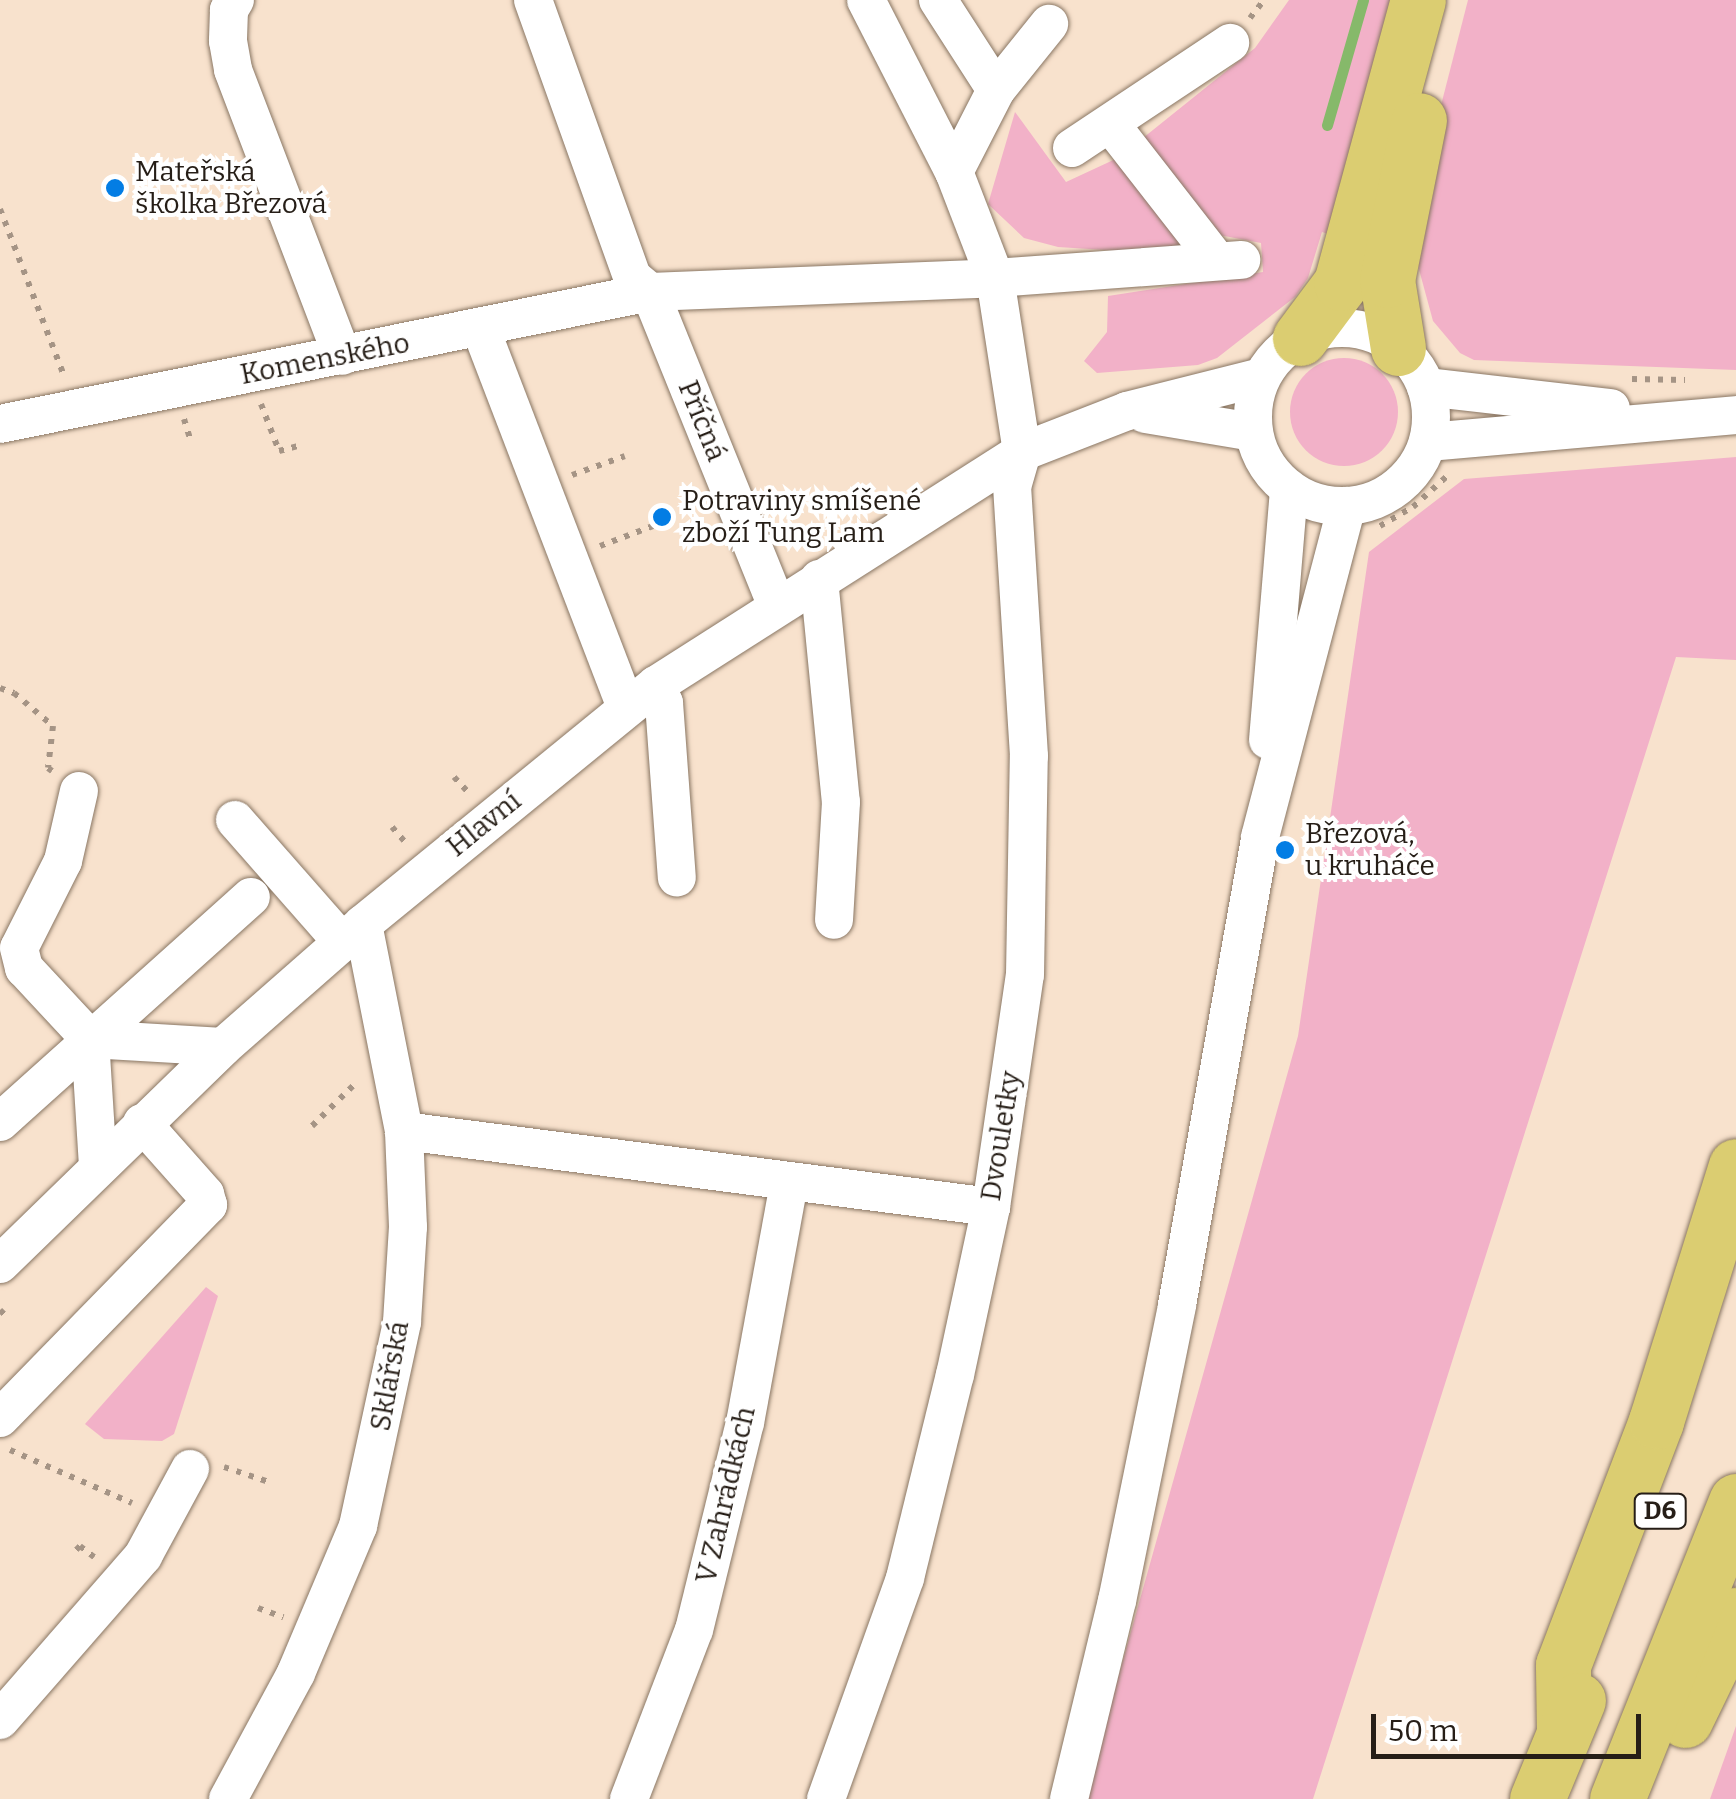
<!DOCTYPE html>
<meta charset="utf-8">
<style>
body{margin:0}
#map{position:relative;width:1736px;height:1799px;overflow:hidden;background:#f8e2cd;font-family:Bitter,serif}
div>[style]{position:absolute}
.green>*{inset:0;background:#f2b1c8}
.round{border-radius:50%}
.stream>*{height:11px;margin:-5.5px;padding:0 5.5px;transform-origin:5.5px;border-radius:5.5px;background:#86b96a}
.path>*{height:6px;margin-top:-3px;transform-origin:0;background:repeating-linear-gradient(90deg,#a59485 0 5px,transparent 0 13px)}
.roads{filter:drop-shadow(0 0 2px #897663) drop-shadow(0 0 2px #897663)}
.minor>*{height:38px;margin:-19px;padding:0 19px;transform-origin:19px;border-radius:19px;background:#fff}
.minor>.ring{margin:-19px;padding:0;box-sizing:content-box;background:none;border:38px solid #fff;border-radius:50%}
.highway>*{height:55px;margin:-27.5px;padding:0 27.5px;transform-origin:27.5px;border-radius:27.5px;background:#dbcd71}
.dots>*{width:28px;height:28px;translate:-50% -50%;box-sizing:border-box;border:5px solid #fff;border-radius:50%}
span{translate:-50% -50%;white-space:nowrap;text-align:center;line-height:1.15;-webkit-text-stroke:8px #fff;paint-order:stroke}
.shield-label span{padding:2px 8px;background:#fff;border:2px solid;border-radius:8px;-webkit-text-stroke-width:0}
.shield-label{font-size:25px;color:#261e17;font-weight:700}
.poi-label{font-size:28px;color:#261e17}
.left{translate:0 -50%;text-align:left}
.street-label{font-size:28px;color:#261e17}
.scale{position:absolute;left:1371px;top:1714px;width:270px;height:45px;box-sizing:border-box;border:5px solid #261e17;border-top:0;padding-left:12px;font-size:30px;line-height:35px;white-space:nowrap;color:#261e17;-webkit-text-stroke:8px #fff;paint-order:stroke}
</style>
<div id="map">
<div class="green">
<i style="clip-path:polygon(1289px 0,1402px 0,1337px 237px,1322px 232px,1308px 278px,1295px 297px,1217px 358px,1198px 365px,1097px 373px,1084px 361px,1107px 332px,1108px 296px,1263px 272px,1261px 243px,1214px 234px,1138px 142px,1255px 48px)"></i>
<i style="clip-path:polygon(1468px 0,1736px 0,1736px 370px,1474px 360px,1460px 353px,1433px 321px,1414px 251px,1418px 195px)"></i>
<i style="clip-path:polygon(1015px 112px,1066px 182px,1122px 156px,1182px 245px,1167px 254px,1058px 247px,1024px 238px,988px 204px)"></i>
<i class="round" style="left:1290px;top:358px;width:108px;height:108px"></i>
<i style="clip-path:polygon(1736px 457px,1736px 660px,1676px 657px,1313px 1799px,1084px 1799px,1298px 1036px,1369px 552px,1464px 479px)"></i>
<i style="clip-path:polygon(206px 1287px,218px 1296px,174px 1434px,162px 1441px,104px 1439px,85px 1424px)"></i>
<i style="clip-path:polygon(1736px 1726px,1736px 1799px,1710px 1799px)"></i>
</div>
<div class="stream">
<i style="left:1327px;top:125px;width:130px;rotate:-73.9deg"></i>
</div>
<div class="path">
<i style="left:1250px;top:18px;width:23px;rotate:-52deg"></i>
<i style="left:0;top:209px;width:179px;rotate:69deg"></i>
<i style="left:1632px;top:379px;width:53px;rotate:1.1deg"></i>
<i style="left:261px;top:404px;width:50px;rotate:69deg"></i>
<i style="left:279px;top:451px;width:20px;rotate:-15deg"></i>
<i style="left:184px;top:419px;width:21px;rotate:73deg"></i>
<i style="left:572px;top:475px;width:56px;rotate:-19.7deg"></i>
<i style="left:1380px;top:526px;width:38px;rotate:-30deg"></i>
<i style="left:1413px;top:507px;width:45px;rotate:-42.3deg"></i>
<i style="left:600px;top:546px;width:57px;rotate:-20.7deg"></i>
<i style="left:0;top:688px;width:15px;rotate:20deg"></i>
<i style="left:14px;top:693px;width:51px;rotate:40.2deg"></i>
<i style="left:53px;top:726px;width:42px;rotate:96.8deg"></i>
<i style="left:48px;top:768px;width:5px;rotate:37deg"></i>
<i style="left:454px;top:777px;width:22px;rotate:47deg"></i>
<i style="left:392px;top:827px;width:23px;rotate:49deg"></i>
<i style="left:312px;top:1126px;width:63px;rotate:-44.4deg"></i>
<i style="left:0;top:1310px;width:10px;rotate:45deg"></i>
<i style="left:10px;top:1450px;width:133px;rotate:23.5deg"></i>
<i style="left:224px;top:1467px;width:47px;rotate:18.4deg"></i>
<i style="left:76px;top:1550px;width:6px;rotate:-45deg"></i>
<i style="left:80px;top:1546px;width:18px;rotate:38deg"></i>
<i style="left:258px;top:1608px;width:27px;rotate:20deg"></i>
</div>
<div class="roads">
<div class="minor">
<i style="left:235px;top:0;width:12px;rotate:121deg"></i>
<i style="left:229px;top:10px;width:31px;rotate:92deg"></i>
<i style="left:228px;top:41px;width:29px;rotate:80deg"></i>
<i style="left:233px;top:70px;width:306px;rotate:69.1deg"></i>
<i style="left:533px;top:0;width:294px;rotate:70.3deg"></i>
<i style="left:632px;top:277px;width:23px;rotate:40deg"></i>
<i style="left:650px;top:292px;width:339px;rotate:68deg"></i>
<i style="left:938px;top:0;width:107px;rotate:57.2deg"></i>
<i style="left:996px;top:90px;width:92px;rotate:117.1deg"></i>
<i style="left:996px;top:90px;width:85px;rotate:-51.2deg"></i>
<i style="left:1112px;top:126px;width:171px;rotate:52.1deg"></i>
<i style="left:1072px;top:148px;width:190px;rotate:-33.6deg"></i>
<i style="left:480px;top:327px;width:408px;rotate:69deg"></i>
<i class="ring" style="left:1253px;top:328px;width:140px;height:140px"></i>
<i style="left:1426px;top:387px;width:186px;rotate:6.5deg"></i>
<i style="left:1145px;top:414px;width:109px;rotate:9.5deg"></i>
<i style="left:0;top:424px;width:663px;rotate:-11.48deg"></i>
<i style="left:650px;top:292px;width:345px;rotate:-2.3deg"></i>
<i style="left:995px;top:278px;width:247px;rotate:-4.2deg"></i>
<i style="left:1428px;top:442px;width:309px;rotate:-5deg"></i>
<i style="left:819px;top:579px;width:224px;rotate:84.4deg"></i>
<i style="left:841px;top:802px;width:118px;rotate:93.4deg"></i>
<i style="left:656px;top:685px;width:20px;rotate:66deg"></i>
<i style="left:664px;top:703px;width:175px;rotate:85.8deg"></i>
<i style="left:1268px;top:740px;width:252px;rotate:-85.2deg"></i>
<i style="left:79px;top:791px;width:72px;rotate:102.9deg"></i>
<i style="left:63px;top:861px;width:97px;rotate:116.8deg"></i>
<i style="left:19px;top:948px;width:21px;rotate:76deg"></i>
<i style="left:24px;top:968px;width:97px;rotate:47.1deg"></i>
<i style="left:90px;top:1039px;width:127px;rotate:86.4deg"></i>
<i style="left:235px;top:820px;width:162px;rotate:48.7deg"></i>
<i style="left:90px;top:1039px;width:133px;rotate:3.4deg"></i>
<i style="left:0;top:1122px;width:337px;rotate:-41.9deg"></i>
<i style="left:404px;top:1131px;width:592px;rotate:7.38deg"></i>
<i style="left:0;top:1264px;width:311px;rotate:-44.2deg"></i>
<i style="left:223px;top:1047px;width:186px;rotate:-41.3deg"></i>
<i style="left:363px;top:924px;width:378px;rotate:-39.2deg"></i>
<i style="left:656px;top:685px;width:434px;rotate:-32.5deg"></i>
<i style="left:1022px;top:452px;width:113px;rotate:-21.3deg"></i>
<i style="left:1127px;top:411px;width:138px;rotate:-14.2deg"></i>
<i style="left:0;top:1418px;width:298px;rotate:-45.7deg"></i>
<i style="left:208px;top:1205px;width:11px;rotate:-105deg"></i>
<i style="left:205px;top:1194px;width:95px;rotate:-131.6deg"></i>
<i style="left:0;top:1720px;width:218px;rotate:-48.9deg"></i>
<i style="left:143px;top:1556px;width:99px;rotate:-61.6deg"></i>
<i style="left:228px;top:1799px;width:143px;rotate:-61.6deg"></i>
<i style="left:296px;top:1673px;width:160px;rotate:-67.1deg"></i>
<i style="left:358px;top:1526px;width:209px;rotate:-77.8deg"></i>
<i style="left:402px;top:1322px;width:95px;rotate:-86.4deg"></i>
<i style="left:408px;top:1227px;width:96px;rotate:-92.4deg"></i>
<i style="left:404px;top:1131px;width:211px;rotate:-101.2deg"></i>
<i style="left:629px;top:1799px;width:181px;rotate:-69deg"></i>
<i style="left:694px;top:1630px;width:213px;rotate:-76.2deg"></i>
<i style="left:745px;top:1423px;width:244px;rotate:-79.6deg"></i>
<i style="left:826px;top:1799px;width:235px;rotate:-70.3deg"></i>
<i style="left:905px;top:1578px;width:209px;rotate:-76.2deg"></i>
<i style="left:955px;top:1375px;width:172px;rotate:-77.9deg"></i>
<i style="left:991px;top:1207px;width:234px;rotate:-81.7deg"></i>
<i style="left:1025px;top:975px;width:219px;rotate:-89deg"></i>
<i style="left:1029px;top:756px;width:270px;rotate:-93.6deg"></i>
<i style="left:1012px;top:487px;width:36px;rotate:-74deg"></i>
<i style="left:1022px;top:452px;width:176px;rotate:-98.8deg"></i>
<i style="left:995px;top:278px;width:114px;rotate:-111.1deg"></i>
<i style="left:954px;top:172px;width:193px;rotate:-117.1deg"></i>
<i style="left:1069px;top:1799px;width:204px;rotate:-76.4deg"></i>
<i style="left:1117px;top:1601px;width:302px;rotate:-78.5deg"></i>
<i style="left:1177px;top:1305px;width:475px;rotate:-79.9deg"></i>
<i style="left:1260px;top:837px;width:342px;rotate:-75.3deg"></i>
</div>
<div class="highway">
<i style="left:1300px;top:338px;width:69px;rotate:-53.3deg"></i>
<i style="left:1341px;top:283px;width:293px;rotate:-74.8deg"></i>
<i style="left:1398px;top:348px;width:69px;rotate:-99.2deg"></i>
<i style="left:1387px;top:280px;width:163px;rotate:-78.7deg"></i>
<i style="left:1685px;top:1720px;width:117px;rotate:-64.1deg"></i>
<i style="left:1564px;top:1732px;width:67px;rotate:-90.9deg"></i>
<i style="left:1563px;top:1665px;width:261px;rotate:-69.1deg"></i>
<i style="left:1656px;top:1421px;width:267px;rotate:-72.6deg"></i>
<i style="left:1537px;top:1799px;width:107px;rotate:-67.5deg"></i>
<i style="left:1617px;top:1799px;width:321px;rotate:-68.2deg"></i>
</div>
</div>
<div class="dots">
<i style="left:115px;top:188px;background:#037de4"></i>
<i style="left:662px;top:517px;background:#037de4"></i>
<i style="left:1285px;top:850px;background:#037de4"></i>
</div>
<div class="shield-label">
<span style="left:1660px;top:1511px">D6</span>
</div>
<div class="poi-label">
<span class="left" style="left:135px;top:188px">Mateřská<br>školka Březová</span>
<span class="left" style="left:682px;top:517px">Potraviny smíšené<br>zboží Tung Lam</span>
<span class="left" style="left:1305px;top:850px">Březová,<br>u kruháče</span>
</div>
<div class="street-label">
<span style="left:325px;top:359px;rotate:-11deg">Komenského</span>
<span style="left:702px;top:421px;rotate:68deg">Příčná</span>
<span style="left:484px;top:824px;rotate:-39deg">Hlavní</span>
<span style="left:1001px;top:1136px;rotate:-81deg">Dvouletky</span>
<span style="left:390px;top:1376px;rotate:-80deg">Sklářská</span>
<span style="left:726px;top:1495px;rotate:-77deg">V Zahrádkách</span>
</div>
<div class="scale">50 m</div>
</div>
